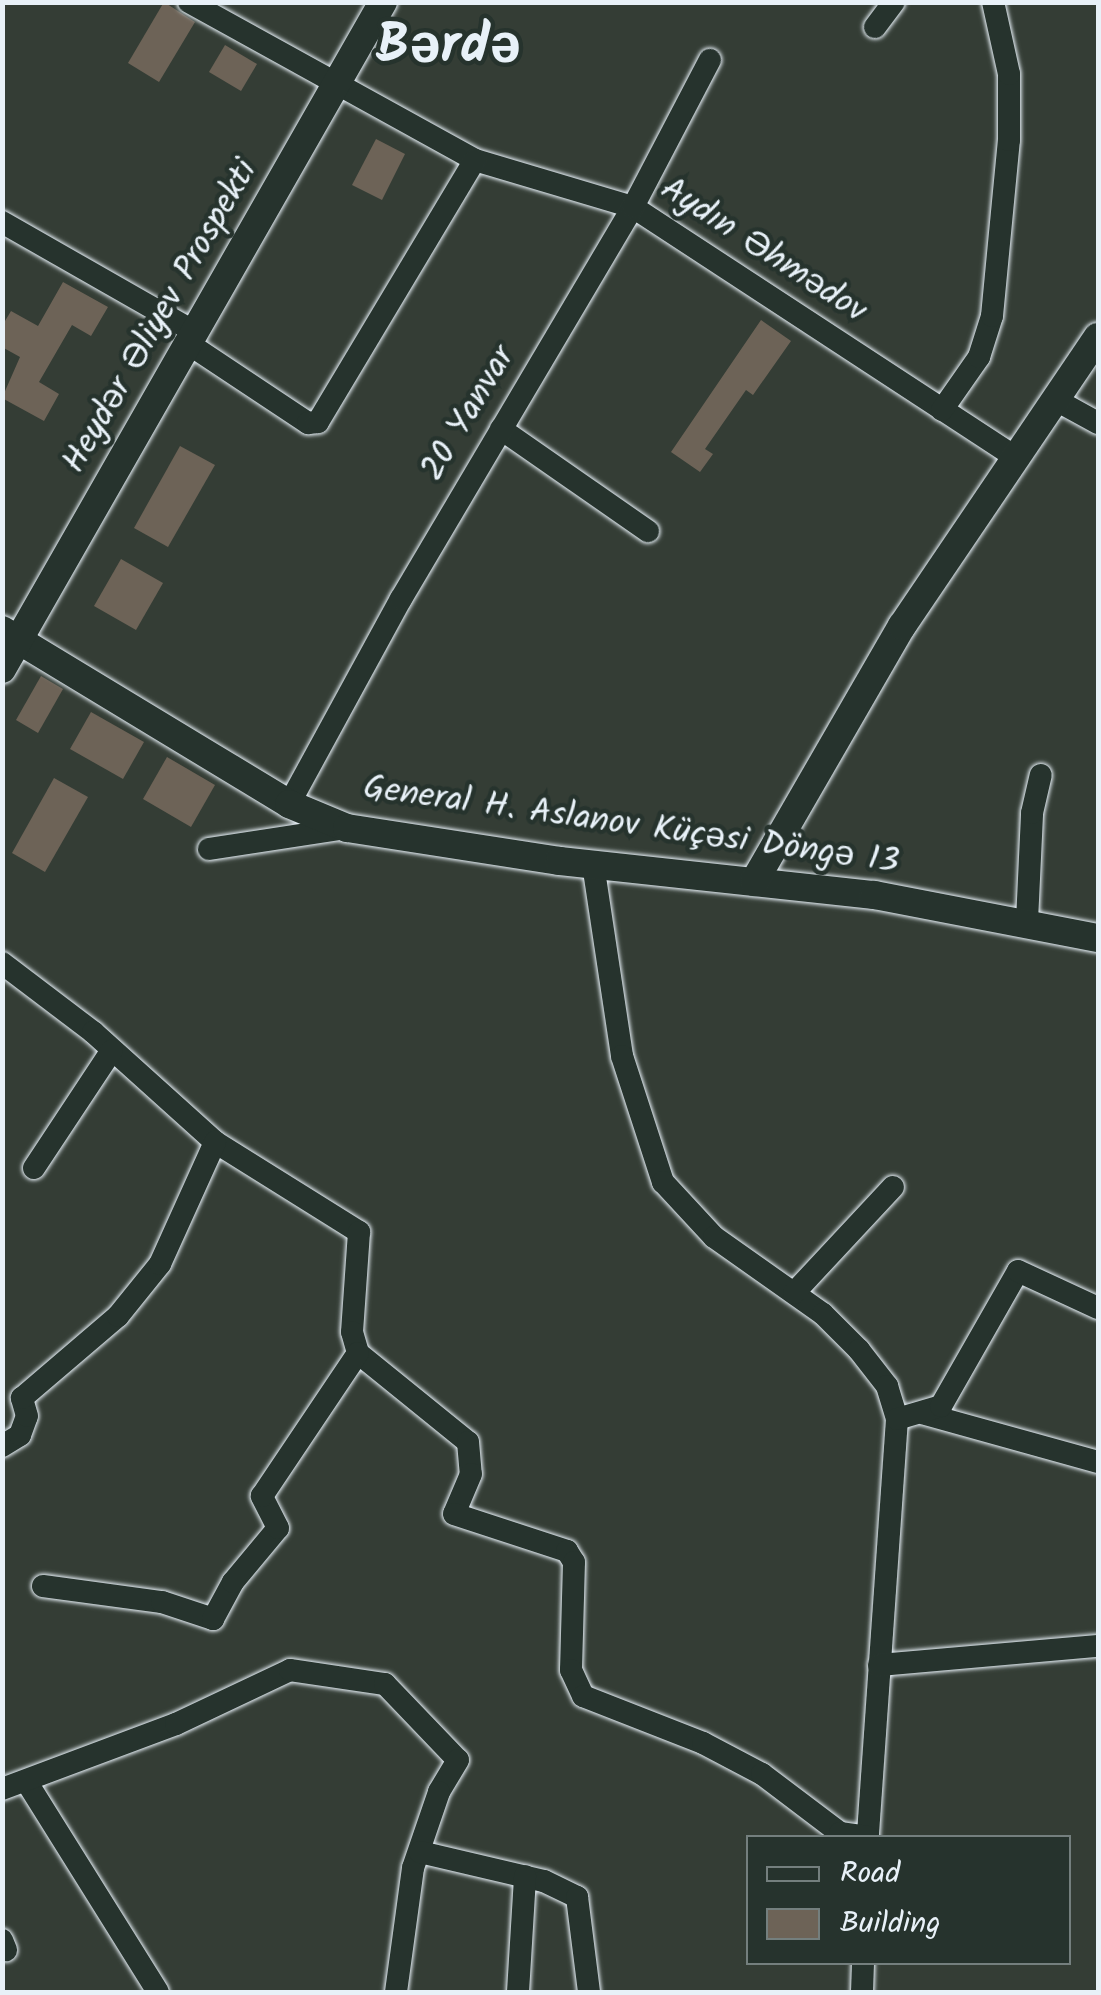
<!DOCTYPE html>
<meta charset="utf-8">
<style>
body{margin:0}
#map{position:relative;width:1101px;height:1995px;overflow:hidden;background:#343d35;font-family:Kalam,sans-serif}
div>[style]{position:absolute}
.building>*{inset:0;background:#6d6357}
.roads{filter:drop-shadow(0 0 2px #e8f1f8) drop-shadow(0 0 2px #e8f1f8)}
.minor>*{height:22px;margin:-11px;padding:0 11px;transform-origin:11px;border-radius:11px;background:#26332d}
.major>*{height:28px;margin:-14px;padding:0 14px;transform-origin:14px;border-radius:14px;background:#26332d}
span{translate:-50% -50%;white-space:nowrap;text-align:center;line-height:1.15;-webkit-text-stroke:9px #26332d;paint-order:stroke}
.street-label{font-size:35px;color:#e8f1f8}
.town-label{font-size:55px;color:#e8f1f8;font-weight:700}
.frame{position:absolute;inset:0;border:5px solid #e8f1f8;pointer-events:none}
.legend{position:absolute;left:746px;top:1835px;width:325px;height:130px;box-sizing:border-box;background:#26332d;border:2px solid #747f7e;margin:0;padding:12px 18px;list-style:none;font-size:30px;color:#e8f1f8}
.legend li{display:flex;align-items:center;gap:20px;height:50px}
.legend b{width:50px;border:2px solid #747f7e}
</style>
<div id="map">
<div class="building">
<i style="clip-path:polygon(164px 2px,195px 22px,159px 82px,128px 63px)"></i>
<i style="clip-path:polygon(225px 45px,257px 64px,241px 91px,209px 72px)"></i>
<i style="clip-path:polygon(376px 139px,405px 154px,382px 200px,352px 185px)"></i>
<i style="clip-path:polygon(63px 282px,108px 307px,91px 336px,72px 325px,39px 382px,59px 394px,44px 421px,2px 398px,20px 357px,2px 347px,2px 326px,11px 311px,38px 326px)"></i>
<i style="clip-path:polygon(761px 320px,791px 341px,753px 395px,746px 390px,705px 449px,713px 454px,700px 472px,671px 452px)"></i>
<i style="clip-path:polygon(180px 446px,215px 465px,168px 547px,134px 528px)"></i>
<i style="clip-path:polygon(121px 559px,163px 583px,136px 630px,94px 606px)"></i>
<i style="clip-path:polygon(41px 676px,63px 689px,38px 733px,16px 720px)"></i>
<i style="clip-path:polygon(91px 712px,144px 742px,123px 779px,70px 749px)"></i>
<i style="clip-path:polygon(167px 757px,215px 785px,191px 827px,143px 799px)"></i>
<i style="clip-path:polygon(54px 778px,88px 797px,45px 872px,12px 853px)"></i>
</div>
<div class="roads">
<div class="minor">
<i style="left:189px;top:2px;width:327px;rotate:28.9deg"></i>
<i style="left:475px;top:160px;width:165px;rotate:16.6deg"></i>
<i style="left:633px;top:207px;width:458px;rotate:33.2deg"></i>
<i style="left:875px;top:27px;width:31px;rotate:-53deg"></i>
<i style="left:2px;top:222px;width:222px;rotate:29.7deg"></i>
<i style="left:189px;top:344px;width:143px;rotate:33.6deg"></i>
<i style="left:308px;top:423px;width:10px;rotate:-6deg"></i>
<i style="left:318px;top:422px;width:305px;rotate:-59.1deg"></i>
<i style="left:1056px;top:400px;width:48px;rotate:28.7deg"></i>
<i style="left:942px;top:410px;width:65px;rotate:-55.1deg"></i>
<i style="left:979px;top:357px;width:43px;rotate:-72.4deg"></i>
<i style="left:992px;top:316px;width:177px;rotate:-84.5deg"></i>
<i style="left:1009px;top:140px;width:66px;rotate:-90deg"></i>
<i style="left:1009px;top:74px;width:74px;rotate:-102.5deg"></i>
<i style="left:501px;top:429px;width:179px;rotate:34.8deg"></i>
<i style="left:289px;top:804px;width:234px;rotate:-61.4deg"></i>
<i style="left:401px;top:599px;width:456px;rotate:-59.4deg"></i>
<i style="left:633px;top:207px;width:166px;rotate:-62.4deg"></i>
<i style="left:209px;top:849px;width:140px;rotate:-8.7deg"></i>
<i style="left:593px;top:864px;width:194px;rotate:81.4deg"></i>
<i style="left:622px;top:1056px;width:133px;rotate:72deg"></i>
<i style="left:663px;top:1182px;width:75px;rotate:47.2deg"></i>
<i style="left:714px;top:1237px;width:133px;rotate:35.2deg"></i>
<i style="left:823px;top:1314px;width:51px;rotate:45deg"></i>
<i style="left:859px;top:1350px;width:46px;rotate:52.1deg"></i>
<i style="left:887px;top:1386px;width:34px;rotate:73deg"></i>
<i style="left:897px;top:1419px;width:420px;rotate:94deg"></i>
<i style="left:1027px;top:921px;width:108px;rotate:-87.3deg"></i>
<i style="left:1032px;top:813px;width:39px;rotate:-77deg"></i>
<i style="left:2px;top:963px;width:114px;rotate:37.2deg"></i>
<i style="left:93px;top:1032px;width:164px;rotate:42deg"></i>
<i style="left:215px;top:1142px;width:170px;rotate:32deg"></i>
<i style="left:359px;top:1232px;width:100px;rotate:94deg"></i>
<i style="left:352px;top:1332px;width:22px;rotate:74deg"></i>
<i style="left:358px;top:1353px;width:141px;rotate:39deg"></i>
<i style="left:468px;top:1442px;width:32px;rotate:85deg"></i>
<i style="left:471px;top:1474px;width:43px;rotate:113deg"></i>
<i style="left:454px;top:1514px;width:119px;rotate:18.1deg"></i>
<i style="left:567px;top:1551px;width:13px;rotate:58deg"></i>
<i style="left:574px;top:1562px;width:108px;rotate:91.6deg"></i>
<i style="left:571px;top:1670px;width:29px;rotate:65deg"></i>
<i style="left:583px;top:1696px;width:129px;rotate:21.4deg"></i>
<i style="left:703px;top:1743px;width:67px;rotate:27.7deg"></i>
<i style="left:762px;top:1774px;width:98px;rotate:37.1deg"></i>
<i style="left:840px;top:1833px;width:28px;rotate:8deg"></i>
<i style="left:34px;top:1168px;width:141px;rotate:-56.5deg"></i>
<i style="left:794px;top:1293px;width:145px;rotate:-47deg"></i>
<i style="left:925px;top:1414px;width:180px;rotate:15.5deg"></i>
<i style="left:897px;top:1419px;width:46px;rotate:-16.5deg"></i>
<i style="left:941px;top:1406px;width:155px;rotate:-60.3deg"></i>
<i style="left:1018px;top:1271px;width:88px;rotate:24.8deg"></i>
<i style="left:2px;top:1446px;width:21px;rotate:-31deg"></i>
<i style="left:20px;top:1435px;width:20px;rotate:-70deg"></i>
<i style="left:27px;top:1416px;width:19px;rotate:-106deg"></i>
<i style="left:22px;top:1398px;width:126px;rotate:-40.5deg"></i>
<i style="left:118px;top:1316px;width:67px;rotate:-51.1deg"></i>
<i style="left:160px;top:1264px;width:134px;rotate:-65.7deg"></i>
<i style="left:43px;top:1586px;width:120px;rotate:7.7deg"></i>
<i style="left:162px;top:1602px;width:54px;rotate:18.4deg"></i>
<i style="left:213px;top:1619px;width:42px;rotate:-61.6deg"></i>
<i style="left:233px;top:1582px;width:70px;rotate:-50.2deg"></i>
<i style="left:278px;top:1528px;width:36px;rotate:-117deg"></i>
<i style="left:262px;top:1496px;width:172px;rotate:-56.1deg"></i>
<i style="left:879px;top:1665px;width:220px;rotate:-5deg"></i>
<i style="left:28px;top:1784px;width:245px;rotate:58deg"></i>
<i style="left:2px;top:1789px;width:186px;rotate:-20.5deg"></i>
<i style="left:176px;top:1724px;width:126px;rotate:-25.3deg"></i>
<i style="left:290px;top:1670px;width:96px;rotate:8.4deg"></i>
<i style="left:385px;top:1684px;width:105px;rotate:46.2deg"></i>
<i style="left:458px;top:1760px;width:37px;rotate:121deg"></i>
<i style="left:439px;top:1792px;width:80px;rotate:108.9deg"></i>
<i style="left:413px;top:1868px;width:125px;rotate:97.8deg"></i>
<i style="left:420px;top:1852px;width:127px;rotate:13.2deg"></i>
<i style="left:544px;top:1881px;width:37px;rotate:26deg"></i>
<i style="left:577px;top:1897px;width:96px;rotate:82.8deg"></i>
<i style="left:2px;top:1940px;width:11px;rotate:68deg"></i>
<i style="left:518px;top:1992px;width:116px;rotate:-86.5deg"></i>
<i style="left:862px;top:1992px;width:30px;rotate:-88deg"></i>
</div>
<div class="major">
<i style="left:2px;top:630px;width:336px;rotate:31.2deg"></i>
<i style="left:289px;top:804px;width:63px;rotate:22.5deg"></i>
<i style="left:347px;top:828px;width:216px;rotate:8.8deg"></i>
<i style="left:560px;top:861px;width:316px;rotate:6.2deg"></i>
<i style="left:874px;top:895px;width:228px;rotate:10.9deg"></i>
<i style="left:2px;top:669px;width:768px;rotate:-60.26deg"></i>
<i style="left:754px;top:882px;width:296px;rotate:-60deg"></i>
<i style="left:902px;top:626px;width:349px;rotate:-55.9deg"></i>
</div>
</div>
<div class="street-label">
<span style="left:763px;top:251px;rotate:33deg">Aydın Əhmədov</span>
<span style="left:161px;top:317px;rotate:-60deg">Heydər Əliyev Prospekti</span>
<span style="left:469px;top:414px;rotate:-59deg">20 Yanvar</span>
<span style="left:631px;top:826px;rotate:8deg">General H. Aslanov Küçəsi Döngə 13</span>
</div>
<div class="town-label">
<span style="left:448px;top:48px">Bərdə</span>
</div>
<div class="frame"></div>
<ul class="legend">
<li><b style="height:12px;background:#26332d"></b>Road</li>
<li><b style="height:28px;background:#6d6357"></b>Building</li>
</ul>
</div>
